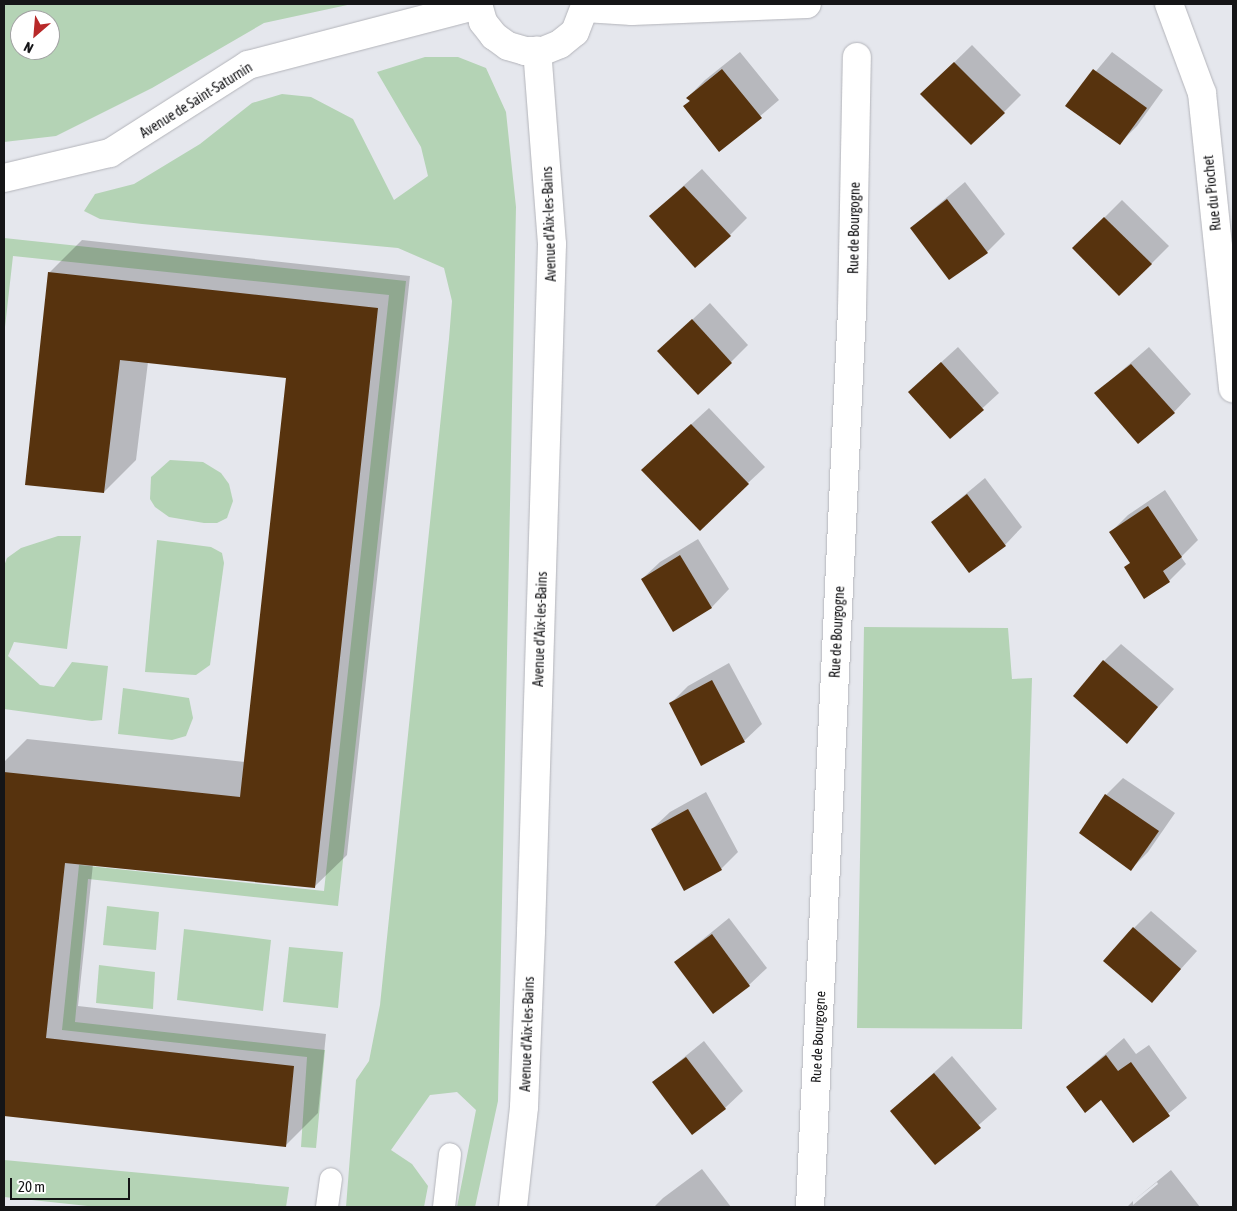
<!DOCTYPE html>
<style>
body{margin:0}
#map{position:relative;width:1237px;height:1211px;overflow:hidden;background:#e5e7ed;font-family:"Asap Condensed",sans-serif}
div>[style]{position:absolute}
.green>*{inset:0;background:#b4d3b5}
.shadow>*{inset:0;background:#0003}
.building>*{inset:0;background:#57330e}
.roads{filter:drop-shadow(0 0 1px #b3b4ba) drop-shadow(0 0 1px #b3b4ba)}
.lane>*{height:22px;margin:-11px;padding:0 11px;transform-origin:11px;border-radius:11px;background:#fff}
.street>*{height:28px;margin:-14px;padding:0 14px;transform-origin:14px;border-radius:14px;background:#fff}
.secondary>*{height:28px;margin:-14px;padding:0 14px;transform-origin:14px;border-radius:14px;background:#fff}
span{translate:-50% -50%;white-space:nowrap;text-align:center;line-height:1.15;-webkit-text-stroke:5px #fff;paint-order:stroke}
.street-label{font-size:14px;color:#151517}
.frame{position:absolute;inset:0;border:5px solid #151517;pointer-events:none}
.north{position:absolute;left:10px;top:10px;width:50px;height:50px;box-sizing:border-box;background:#fff;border:1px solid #a1a1a2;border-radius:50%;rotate:207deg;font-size:14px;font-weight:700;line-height:20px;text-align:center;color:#151517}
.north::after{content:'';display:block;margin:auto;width:18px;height:22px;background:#b82929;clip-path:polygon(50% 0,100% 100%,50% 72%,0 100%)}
.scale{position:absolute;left:10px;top:1178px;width:120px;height:22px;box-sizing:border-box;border:2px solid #151517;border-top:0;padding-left:6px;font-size:15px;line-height:18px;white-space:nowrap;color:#151517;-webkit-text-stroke:4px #fff;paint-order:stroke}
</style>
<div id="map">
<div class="green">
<i style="clip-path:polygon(evenodd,4px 4px,352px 4px,264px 23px,152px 88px,56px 136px,4px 142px,4px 4px,20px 20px,50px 20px,50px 50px,20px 50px,20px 20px)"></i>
<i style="clip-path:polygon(425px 57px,458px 57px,486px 68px,506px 112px,516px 207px,498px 1101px,475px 1207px,457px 1207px,476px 1110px,457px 1092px,430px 1095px,391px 1150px,412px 1164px,428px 1186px,424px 1207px,346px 1207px,356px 1080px,369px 1061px,380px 1005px,449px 339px,452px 301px,444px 268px,398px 248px,142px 224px,100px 219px,84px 211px,95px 194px,134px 184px,200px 144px,252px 103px,282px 94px,311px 97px,353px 119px,394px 200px,428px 176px,421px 147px,377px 72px)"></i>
<i style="clip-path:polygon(4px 238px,406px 281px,338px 906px,88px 879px,75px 1022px,325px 1050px,316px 1148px,301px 1147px,307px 1057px,62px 1030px,79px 865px,324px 891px,389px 295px,13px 256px,4px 336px)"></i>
<i style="clip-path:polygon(170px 460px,203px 462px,221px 473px,229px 484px,233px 501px,227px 518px,217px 523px,204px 523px,169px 517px,155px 507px,150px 499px,151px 477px)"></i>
<i style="clip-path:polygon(58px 536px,81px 536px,67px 649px,14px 642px,8px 656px,40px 685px,54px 687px,72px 662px,108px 666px,102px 720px,92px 721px,4px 709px,4px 566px,7px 558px,21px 548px)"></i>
<i style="clip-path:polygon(157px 540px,211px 547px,222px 553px,224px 563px,210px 665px,196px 675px,145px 672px)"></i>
<i style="clip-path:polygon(864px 627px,1008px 628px,1012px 679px,1032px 678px,1022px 1029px,857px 1028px)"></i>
<i style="clip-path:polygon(123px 688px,189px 698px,193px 718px,186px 736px,172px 740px,118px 734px)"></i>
<i style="clip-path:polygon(107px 906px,159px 912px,156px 950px,103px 945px)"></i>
<i style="clip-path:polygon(184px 929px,271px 940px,263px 1011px,177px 1000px)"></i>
<i style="clip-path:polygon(289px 947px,343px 952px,338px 1008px,283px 1002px)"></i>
<i style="clip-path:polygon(99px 965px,155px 972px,153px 1009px,96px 1003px)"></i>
<i style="clip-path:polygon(4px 1160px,289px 1187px,286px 1207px,97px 1207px,4px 1197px)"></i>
</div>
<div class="shadow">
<i style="clip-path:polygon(972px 45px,1021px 95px,1004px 112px,922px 94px)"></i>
<i style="clip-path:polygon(740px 52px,779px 100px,720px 150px,685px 106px,690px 100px,687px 98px,705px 80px)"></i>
<i style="clip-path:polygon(1112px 52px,1163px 90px,1137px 126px,1120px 143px,1067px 106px)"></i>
<i style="clip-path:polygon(702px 169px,747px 218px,730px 235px,650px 216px)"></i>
<i style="clip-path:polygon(965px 182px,1005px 234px,987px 252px,949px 278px,911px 228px)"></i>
<i style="clip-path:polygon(1122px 200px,1169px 246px,1151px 264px,1074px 248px)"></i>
<i style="clip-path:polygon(82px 240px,410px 276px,347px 855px,314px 887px,93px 864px,78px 1006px,326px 1034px,318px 1113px,285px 1146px,4px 1115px,4px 762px,27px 739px,245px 762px,287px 377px,148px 362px,136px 460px,104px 492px,49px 273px)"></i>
<i style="clip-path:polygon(710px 303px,748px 345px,731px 362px,659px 351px)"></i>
<i style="clip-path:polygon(958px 347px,999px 393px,950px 438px,926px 376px)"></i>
<i style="clip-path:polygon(1149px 347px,1191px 394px,1174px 412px,1096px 393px)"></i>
<i style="clip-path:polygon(709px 408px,765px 467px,748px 483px,660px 453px)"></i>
<i style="clip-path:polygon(985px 478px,1022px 527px,1005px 545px,932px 522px)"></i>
<i style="clip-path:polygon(1165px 490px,1198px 540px,1181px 557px,1186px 564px,1169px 581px,1131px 562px,1111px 532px,1128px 515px)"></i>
<i style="clip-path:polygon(698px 539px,729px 589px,712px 607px,673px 631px,642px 579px,660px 562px)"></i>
<i style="clip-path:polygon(1121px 644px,1174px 689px,1127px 742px,1104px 661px)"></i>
<i style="clip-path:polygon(729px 663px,762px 724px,744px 741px,670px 704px,688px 686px)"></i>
<i style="clip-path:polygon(1123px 778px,1175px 813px,1148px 852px,1131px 869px,1106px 795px)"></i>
<i style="clip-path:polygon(706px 792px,738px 852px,721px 869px,652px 829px,670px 812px)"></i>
<i style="clip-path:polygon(1151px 911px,1197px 951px,1152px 1001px,1134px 928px)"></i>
<i style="clip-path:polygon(729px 918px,767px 968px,749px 985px,675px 962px)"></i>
<i style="clip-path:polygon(1124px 1038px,1136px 1054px,1149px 1045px,1187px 1098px,1134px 1142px,1102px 1098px,1067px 1087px)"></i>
<i style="clip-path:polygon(704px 1041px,743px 1091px,725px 1108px,654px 1082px)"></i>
<i style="clip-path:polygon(952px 1056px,997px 1109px,935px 1163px,892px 1111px)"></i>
<i style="clip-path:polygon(702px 1169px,731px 1207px,654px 1207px,663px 1198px)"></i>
<i style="clip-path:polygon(evenodd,1171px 1170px,1200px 1207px,1127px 1207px,1133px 1201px,1171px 1170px,1157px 1182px,1158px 1184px,1133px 1205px,1133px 1201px,1157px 1182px)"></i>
</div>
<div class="building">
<i style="clip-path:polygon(954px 62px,1005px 113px,971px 145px,920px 94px)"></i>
<i style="clip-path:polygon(722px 69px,762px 118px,719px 152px,683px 106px,690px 101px,686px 98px)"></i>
<i style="clip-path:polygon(1093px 69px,1147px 108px,1120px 145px,1065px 106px)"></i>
<i style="clip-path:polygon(684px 186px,731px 236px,695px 268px,649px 216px)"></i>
<i style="clip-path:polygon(947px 199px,988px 253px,949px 280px,910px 228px)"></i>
<i style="clip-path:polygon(1104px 217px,1152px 264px,1119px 296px,1072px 248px)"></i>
<i style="clip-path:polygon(48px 272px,378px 308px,315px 888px,65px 863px,46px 1038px,294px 1066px,286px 1147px,4px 1116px,4px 772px,240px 797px,286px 378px,120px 360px,104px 493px,25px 485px)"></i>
<i style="clip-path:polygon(692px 319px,732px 363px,698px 395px,657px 351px)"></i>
<i style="clip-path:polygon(941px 362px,984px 410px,950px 439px,908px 392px)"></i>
<i style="clip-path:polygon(1131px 364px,1175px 413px,1138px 444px,1094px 393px)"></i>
<i style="clip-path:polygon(691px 424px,749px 484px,700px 531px,641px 470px)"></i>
<i style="clip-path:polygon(967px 494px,1006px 546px,969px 573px,931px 522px)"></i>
<i style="clip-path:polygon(1148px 506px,1182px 557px,1163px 571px,1170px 582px,1144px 599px,1124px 567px,1130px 563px,1109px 532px)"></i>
<i style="clip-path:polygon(680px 555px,712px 608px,673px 632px,641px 579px)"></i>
<i style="clip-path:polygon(1103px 660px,1158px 707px,1127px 744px,1073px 696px)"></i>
<i style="clip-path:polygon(712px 680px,745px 742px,701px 766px,669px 703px)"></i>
<i style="clip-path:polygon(1105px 794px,1159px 831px,1131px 871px,1079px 833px)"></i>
<i style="clip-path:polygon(688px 809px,722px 870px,684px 891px,651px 829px)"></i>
<i style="clip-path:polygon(1133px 927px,1181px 969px,1152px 1003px,1103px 961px)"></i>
<i style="clip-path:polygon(712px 934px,750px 986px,713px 1014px,674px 962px)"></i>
<i style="clip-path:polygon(1106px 1055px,1118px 1071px,1131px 1062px,1170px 1116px,1133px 1143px,1101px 1100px,1085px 1113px,1066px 1087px)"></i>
<i style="clip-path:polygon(686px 1057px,726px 1109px,692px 1135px,652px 1082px)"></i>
<i style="clip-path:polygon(934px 1073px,981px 1128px,935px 1165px,890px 1111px)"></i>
</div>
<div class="roads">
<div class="lane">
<i style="left:327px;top:1207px;width:28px;rotate:-82deg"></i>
<i style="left:444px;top:1207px;width:53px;rotate:-83.5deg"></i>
</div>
<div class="street">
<i style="left:1169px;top:4px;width:95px;rotate:69.7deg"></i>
<i style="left:1202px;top:93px;width:297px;rotate:84deg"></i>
<i style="left:810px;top:1207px;width:898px;rotate:-87.32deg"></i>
<i style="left:852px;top:310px;width:253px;rotate:-88.9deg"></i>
</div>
<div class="secondary">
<i style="left:478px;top:4px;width:19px;rotate:74deg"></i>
<i style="left:483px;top:22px;width:18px;rotate:52deg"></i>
<i style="left:494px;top:36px;width:17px;rotate:36deg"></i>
<i style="left:508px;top:46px;width:18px;rotate:16deg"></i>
<i style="left:525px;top:51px;width:18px"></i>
<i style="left:543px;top:51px;width:18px;rotate:-22deg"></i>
<i style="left:560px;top:44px;width:19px;rotate:-39deg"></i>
<i style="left:575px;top:32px;width:30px;rotate:-69deg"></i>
<i style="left:585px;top:8px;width:47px;rotate:3.7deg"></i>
<i style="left:632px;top:11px;width:175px;rotate:-2.3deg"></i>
<i style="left:4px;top:178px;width:109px;rotate:-13.3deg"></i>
<i style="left:110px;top:153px;width:164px;rotate:-32.5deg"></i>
<i style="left:248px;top:65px;width:238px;rotate:-14.6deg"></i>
<i style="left:513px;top:1207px;width:101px;rotate:-83.7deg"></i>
<i style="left:524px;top:1107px;width:176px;rotate:-87.7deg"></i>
<i style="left:531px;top:931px;width:687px;rotate:-88.25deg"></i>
<i style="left:552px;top:244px;width:194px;rotate:-94.4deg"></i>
</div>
</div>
<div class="street-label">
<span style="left:196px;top:100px;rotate:-32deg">Avenue de Saint-Saturnin</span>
<span style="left:1212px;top:193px;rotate:-96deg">Rue du Piochet</span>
<span style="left:549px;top:224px;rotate:-92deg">Avenue d'Aix-les-Bains</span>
<span style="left:854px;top:228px;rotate:-89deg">Rue de Bourgogne</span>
<span style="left:540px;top:629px;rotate:-88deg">Avenue d'Aix-les-Bains</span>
<span style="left:837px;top:632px;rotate:-87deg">Rue de Bourgogne</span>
<span style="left:527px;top:1034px;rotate:-88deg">Avenue d'Aix-les-Bains</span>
<span style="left:818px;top:1037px;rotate:-87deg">Rue de Bourgogne</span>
</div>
<div class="frame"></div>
<div class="north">N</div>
<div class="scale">20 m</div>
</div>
